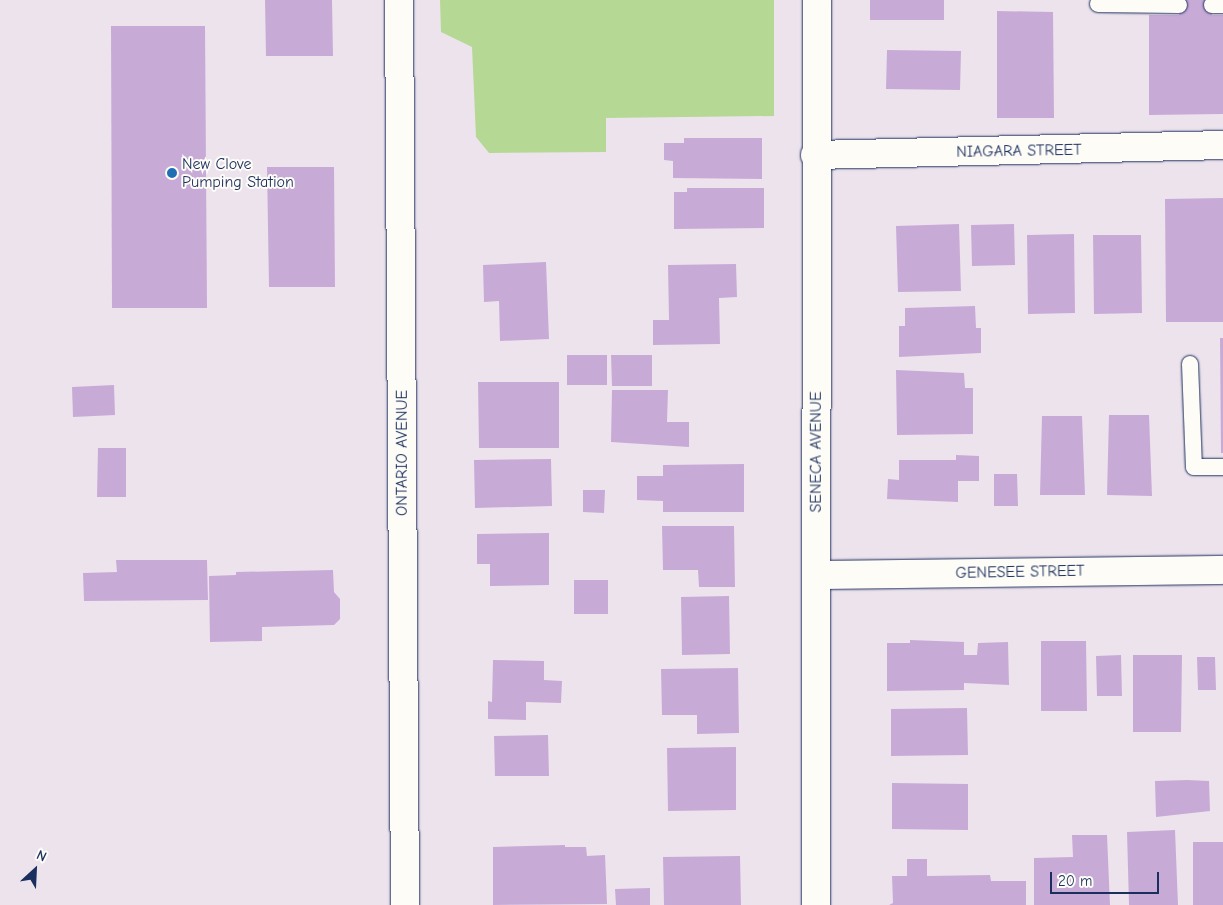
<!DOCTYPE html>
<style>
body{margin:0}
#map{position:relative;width:1223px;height:905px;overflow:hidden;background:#ede3ed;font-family:"Comic Neue",sans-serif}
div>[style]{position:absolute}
.green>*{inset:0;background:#b5d994}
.building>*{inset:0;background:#c8aad7}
.roads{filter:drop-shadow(0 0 1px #1b2f5e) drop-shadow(0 0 1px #1b2f5e)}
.service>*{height:16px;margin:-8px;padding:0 8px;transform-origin:8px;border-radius:8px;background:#fdfcf7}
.minor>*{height:28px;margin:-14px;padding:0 14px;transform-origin:14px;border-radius:14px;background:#fdfcf7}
.dots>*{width:14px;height:14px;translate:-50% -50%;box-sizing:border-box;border:2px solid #fdfcf7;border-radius:50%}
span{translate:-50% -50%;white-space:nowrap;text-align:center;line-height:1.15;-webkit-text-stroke:4px #fdfcf7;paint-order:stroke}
.street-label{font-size:16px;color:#1b2f5e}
.poi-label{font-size:16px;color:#1b2f5e}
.left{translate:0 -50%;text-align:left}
.north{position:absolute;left:10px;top:845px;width:50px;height:50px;-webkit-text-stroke:4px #fdfcf7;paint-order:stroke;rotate:25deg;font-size:14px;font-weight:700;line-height:20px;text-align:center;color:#1b2f5e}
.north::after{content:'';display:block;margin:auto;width:18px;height:22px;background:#1b2f5e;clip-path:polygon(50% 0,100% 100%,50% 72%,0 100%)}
.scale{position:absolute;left:1050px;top:872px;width:109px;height:22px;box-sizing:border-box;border:2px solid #1b2f5e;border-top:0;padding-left:6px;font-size:15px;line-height:18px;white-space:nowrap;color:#1b2f5e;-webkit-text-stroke:4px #fdfcf7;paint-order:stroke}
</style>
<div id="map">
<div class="green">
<i style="clip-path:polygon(440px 0,774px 0,774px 116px,606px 118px,606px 152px,489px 153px,476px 137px,472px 47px,441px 32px)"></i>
</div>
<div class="building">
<i style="clip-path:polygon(265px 0,332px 0,333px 56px,266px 56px)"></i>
<i style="clip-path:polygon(870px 0,944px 0,944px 20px,870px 20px)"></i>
<i style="clip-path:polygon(1179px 0,1212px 0,1212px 15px,1223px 15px,1223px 114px,1149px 115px,1149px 15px,1179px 15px)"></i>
<i style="clip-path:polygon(997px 11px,1053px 12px,1054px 118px,997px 118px)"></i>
<i style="clip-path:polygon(111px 26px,205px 26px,207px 308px,112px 308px)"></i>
<i style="clip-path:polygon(887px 50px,961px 51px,960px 90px,886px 89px)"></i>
<i style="clip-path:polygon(684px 138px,762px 138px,762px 179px,673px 178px,673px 161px,664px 160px,664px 143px,684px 143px)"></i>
<i style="clip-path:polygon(267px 167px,334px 167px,335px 287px,269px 287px)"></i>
<i style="clip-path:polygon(687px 188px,764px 188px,764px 228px,674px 229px,674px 192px,687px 192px)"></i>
<i style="clip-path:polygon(1223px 198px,1223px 322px,1166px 322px,1165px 199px)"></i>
<i style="clip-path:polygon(959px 224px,961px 291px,898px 292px,896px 226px)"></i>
<i style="clip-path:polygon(1014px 224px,1015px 265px,972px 266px,971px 225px)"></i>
<i style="clip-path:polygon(1074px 234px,1075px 313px,1028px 314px,1027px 235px)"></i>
<i style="clip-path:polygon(1093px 235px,1141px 235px,1142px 313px,1094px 314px)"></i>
<i style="clip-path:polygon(546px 262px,549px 339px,500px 341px,499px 301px,484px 302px,483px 265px)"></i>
<i style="clip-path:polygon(736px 264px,737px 297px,719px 298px,720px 344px,653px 345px,653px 320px,669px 320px,668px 265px)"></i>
<i style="clip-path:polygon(975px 306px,976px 328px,981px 328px,981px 353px,899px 357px,899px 326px,905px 326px,905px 308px)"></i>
<i style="clip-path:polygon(1220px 338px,1223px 338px,1223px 453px,1221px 453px)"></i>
<i style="clip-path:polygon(567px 355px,607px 355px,607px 385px,567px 385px)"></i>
<i style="clip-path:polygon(611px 355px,652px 355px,652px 386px,612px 386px)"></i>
<i style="clip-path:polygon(896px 370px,964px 373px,965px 388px,973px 388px,973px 434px,897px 435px)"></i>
<i style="clip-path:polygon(478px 382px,559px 382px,559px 448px,479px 448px)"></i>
<i style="clip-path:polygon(114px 385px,115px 415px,73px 417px,72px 387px)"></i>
<i style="clip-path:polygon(612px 390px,668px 390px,667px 422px,689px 422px,689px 447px,611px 442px)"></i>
<i style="clip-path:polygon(1109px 415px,1149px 415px,1152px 496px,1107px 495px)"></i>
<i style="clip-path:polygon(1042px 416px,1082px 416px,1085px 495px,1040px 495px)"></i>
<i style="clip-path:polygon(98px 448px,126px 448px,126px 497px,97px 497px)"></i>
<i style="clip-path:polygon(956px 455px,979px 456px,979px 481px,958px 481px,958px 502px,887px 499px,888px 479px,899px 480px,899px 460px,956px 460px)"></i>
<i style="clip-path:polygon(551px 459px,552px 506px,475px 508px,474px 460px)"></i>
<i style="clip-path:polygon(744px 464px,744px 512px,663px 512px,663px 501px,637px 500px,637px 476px,663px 476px,663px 465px)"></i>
<i style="clip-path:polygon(994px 474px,1017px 474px,1018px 506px,994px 506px)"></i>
<i style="clip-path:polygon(583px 490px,605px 490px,604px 513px,583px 512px)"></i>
<i style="clip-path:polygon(662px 526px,734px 526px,735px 587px,699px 587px,698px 570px,663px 570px)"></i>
<i style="clip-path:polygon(549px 533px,549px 585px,490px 586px,490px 564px,477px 564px,477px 534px)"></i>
<i style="clip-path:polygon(116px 560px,207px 560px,208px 600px,84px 601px,83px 573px,117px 572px)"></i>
<i style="clip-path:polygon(333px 570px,334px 592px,340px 599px,340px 619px,334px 625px,262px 627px,262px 641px,210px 642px,209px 576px,236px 575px,236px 572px)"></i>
<i style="clip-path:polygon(574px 580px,608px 580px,608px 614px,574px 614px)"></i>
<i style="clip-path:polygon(729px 596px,730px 654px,682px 655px,681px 597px)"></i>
<i style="clip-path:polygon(910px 640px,964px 642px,964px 655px,977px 655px,978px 643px,1008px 642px,1009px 685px,964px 683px,964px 690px,887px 691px,887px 643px,910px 643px)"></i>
<i style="clip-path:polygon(1041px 641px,1086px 641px,1087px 711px,1041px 711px)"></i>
<i style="clip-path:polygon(1121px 655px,1122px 696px,1097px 696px,1096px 656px)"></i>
<i style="clip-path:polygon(1133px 655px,1182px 655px,1181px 732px,1133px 732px)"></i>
<i style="clip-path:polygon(1197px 657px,1215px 657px,1216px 690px,1198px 690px)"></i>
<i style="clip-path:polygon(493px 660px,544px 661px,544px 680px,562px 681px,561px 703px,526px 702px,526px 720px,488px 719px,488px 701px,492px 702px)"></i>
<i style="clip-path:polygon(738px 668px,739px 733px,697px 734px,697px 715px,662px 715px,661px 669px)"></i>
<i style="clip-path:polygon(967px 708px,968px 755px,891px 756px,891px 709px)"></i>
<i style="clip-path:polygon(548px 735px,549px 776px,495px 776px,494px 736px)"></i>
<i style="clip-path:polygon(736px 747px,736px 810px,668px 811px,667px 748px)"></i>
<i style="clip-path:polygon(1187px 780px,1209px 781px,1210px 811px,1156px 817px,1155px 781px)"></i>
<i style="clip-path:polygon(892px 783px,968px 784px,968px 830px,892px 829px)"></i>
<i style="clip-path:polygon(1175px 830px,1178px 905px,1129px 905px,1127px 832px)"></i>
<i style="clip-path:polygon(1072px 835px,1107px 835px,1110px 905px,1034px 905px,1034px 858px,1073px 857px)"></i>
<i style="clip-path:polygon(1193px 842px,1223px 842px,1223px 905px,1193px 905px)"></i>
<i style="clip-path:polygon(565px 845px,565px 847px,586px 847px,587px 856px,605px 855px,607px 904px,493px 905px,493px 847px)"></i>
<i style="clip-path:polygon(740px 856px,741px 905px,664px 905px,663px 857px)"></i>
<i style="clip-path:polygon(907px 859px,927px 859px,927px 876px,990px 875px,991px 881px,1026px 881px,1026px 905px,889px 905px,893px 903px,892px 876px,907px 876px)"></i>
<i style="clip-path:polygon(650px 888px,650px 905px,616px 905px,615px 889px)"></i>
</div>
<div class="roads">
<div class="service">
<i style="left:1098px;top:4px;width:81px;rotate:0.7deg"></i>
<i style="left:1212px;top:5px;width:11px"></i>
<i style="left:1190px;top:364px;width:103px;rotate:87.8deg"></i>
<i style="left:1194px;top:467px;width:29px"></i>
</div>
<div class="minor">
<i style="left:399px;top:0;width:905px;rotate:89.62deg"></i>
<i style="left:815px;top:155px;width:408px;rotate:-1.4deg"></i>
<i style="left:817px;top:575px;width:406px;rotate:-0.7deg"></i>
<i style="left:816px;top:905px;width:905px;rotate:-89.94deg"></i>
</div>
</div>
<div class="dots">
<i style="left:172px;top:173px;background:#1f6fb2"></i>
</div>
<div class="street-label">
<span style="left:1019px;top:151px;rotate:-1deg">NIAGARA STREET</span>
<span style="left:816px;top:452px;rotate:-90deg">SENECA AVENUE</span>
<span style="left:402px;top:453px;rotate:-90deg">ONTARIO AVENUE</span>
<span style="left:1020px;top:572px;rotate:-1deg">GENESEE STREET</span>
</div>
<div class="poi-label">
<span class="left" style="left:182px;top:173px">New Clove<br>Pumping Station</span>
</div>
<div class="north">N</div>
<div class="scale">20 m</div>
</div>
